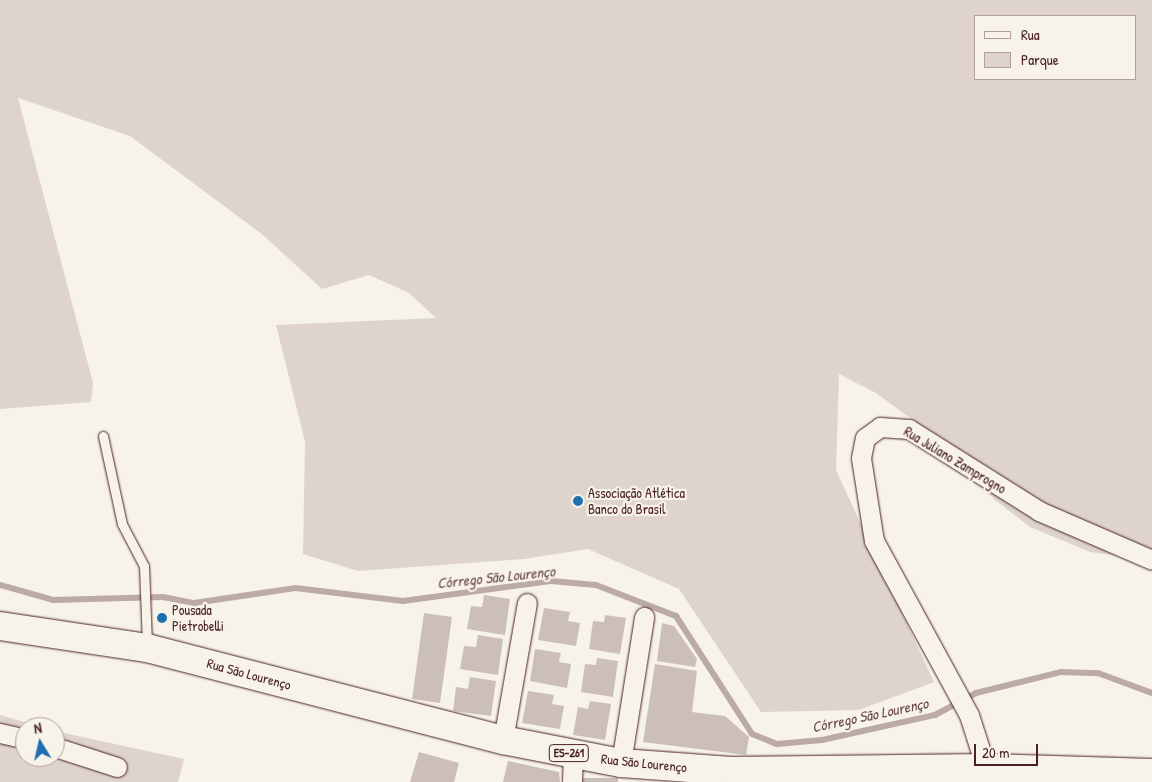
<!DOCTYPE html>
<meta charset="utf-8">
<style>
body{margin:0}
#map{position:relative;width:1152px;height:782px;overflow:hidden;background:#f7f3e8;font-family:"Patrick Hand",sans-serif}
div>[style]{position:absolute}
.green>*{inset:0;background:#ded4cc}
.stream>*{height:6px;margin:-3px;padding:0 3px;transform-origin:3px;border-radius:3px;background:#bcaaa7}
.building>*{inset:0;background:#ccbfb9}
.roads{filter:drop-shadow(0 0 1px #4a1f2b) drop-shadow(0 0 1px #4a1f2b)}
.lane>*{height:9px;margin:-4.5px;padding:0 4.5px;transform-origin:4.5px;border-radius:4.5px;background:#f7f3e8}
.street>*{height:19px;margin:-9.5px;padding:0 9.5px;transform-origin:9.5px;border-radius:9.5px;background:#f7f3e8}
.primary>*{height:28px;margin:-14px;padding:0 14px;transform-origin:14px;border-radius:14px;background:#f7f3e8}
.dots>*{width:14px;height:14px;translate:-50% -50%;box-sizing:border-box;border:2px solid #f7f3e8;border-radius:50%}
span{translate:-50% -50%;white-space:nowrap;text-align:center;line-height:1.15;-webkit-text-stroke:4.5px #f7f3e8;paint-order:stroke}
.shield-label span{padding:1px 4px;background:#f7f3e8;border:1px solid;border-radius:4px;-webkit-text-stroke-width:0}
.shield-label{font-size:12px;color:#4a1f2b;font-weight:700}
.street-label{font-size:14px;color:#4a1f2b}
.poi-label{font-size:14px;color:#4a1f2b}
.left{translate:0 -50%;text-align:left}
.water-label{font-size:15px;color:#6c4950;font-style:italic}
.legend{position:absolute;left:974px;top:15px;width:162px;height:65px;box-sizing:border-box;background:#f7f3e8;border:1px solid #b29e9c;margin:0;padding:6px 9px;list-style:none;font-size:15px;color:#4a1f2b}
.legend li{display:flex;align-items:center;gap:10px;height:25px}
.legend b{width:25px;border:1px solid #b29e9c}
.north{position:absolute;left:15px;top:717px;width:50px;height:50px;box-sizing:border-box;background:#f7f3e8;border:1px solid #b29e9c;border-radius:50%;rotate:351deg;font-size:14px;font-weight:700;line-height:20px;text-align:center;color:#4a1f2b}
.north::after{content:'';display:block;margin:auto;width:18px;height:22px;background:#1f6fb2;clip-path:polygon(50% 0,100% 100%,50% 72%,0 100%)}
.scale{position:absolute;left:974px;top:744px;width:64px;height:22px;box-sizing:border-box;border:2px solid #4a1f2b;border-top:0;padding-left:6px;font-size:15px;line-height:18px;white-space:nowrap;color:#4a1f2b;-webkit-text-stroke:4px #f7f3e8;paint-order:stroke}
</style>
<div id="map">
<div class="green">
<i style="clip-path:polygon(evenodd,0 0,1152px 0,1152px 560px,1090px 552px,1030px 527px,995px 500px,921px 426px,876px 393px,839px 374px,836px 470px,934px 682px,859px 710px,761px 712px,679px 589px,588px 549px,524px 559px,358px 571px,303px 554px,305px 442px,276px 325px,436px 318px,409px 293px,369px 275px,322px 289px,263px 235px,130px 136px,18px 98px,93px 383px,91px 402px,0 409px,0 0,976px 16px,1136px 16px,1136px 79px,976px 79px,976px 16px)"></i>
<i style="clip-path:polygon(0 715px,41px 727px,25px 727px,25px 757px,55px 757px,55px 731px,184px 759px,178px 782px,0 782px)"></i>
</div>
<div class="stream">
<i style="left:0;top:585px;width:55px;rotate:15.8deg"></i>
<i style="left:53px;top:600px;width:110px;rotate:-1.6deg"></i>
<i style="left:163px;top:597px;width:32px;rotate:11deg"></i>
<i style="left:194px;top:603px;width:102px;rotate:-8.4deg"></i>
<i style="left:295px;top:588px;width:109px;rotate:6.9deg"></i>
<i style="left:403px;top:601px;width:149px;rotate:-7.7deg"></i>
<i style="left:551px;top:581px;width:45px;rotate:5.1deg"></i>
<i style="left:596px;top:585px;width:86px;rotate:21.2deg"></i>
<i style="left:676px;top:616px;width:140px;rotate:57.2deg"></i>
<i style="left:752px;top:734px;width:27px;rotate:22deg"></i>
<i style="left:777px;top:744px;width:45px;rotate:-5.1deg"></i>
<i style="left:822px;top:740px;width:116px;rotate:-12.5deg"></i>
<i style="left:935px;top:715px;width:47px;rotate:-28.2deg"></i>
<i style="left:976px;top:693px;width:88px;rotate:-13.9deg"></i>
<i style="left:1061px;top:672px;width:37px;rotate:2deg"></i>
<i style="left:1098px;top:673px;width:58px;rotate:20.3deg"></i>
</div>
<div class="building">
<i style="clip-path:polygon(484px 595px,510px 599px,505px 635px,467px 629px,471px 606px,482px 607px)"></i>
<i style="clip-path:polygon(544px 608px,570px 612px,568px 621px,580px 623px,576px 646px,538px 640px)"></i>
<i style="clip-path:polygon(424px 613px,452px 617px,440px 703px,412px 699px)"></i>
<i style="clip-path:polygon(605px 615px,626px 618px,620px 654px,589px 649px,593px 621px,604px 622px)"></i>
<i style="clip-path:polygon(662px 623px,674px 626px,697px 659px,695px 667px,657px 661px)"></i>
<i style="clip-path:polygon(478px 635px,503px 639px,498px 675px,460px 669px,464px 646px,476px 647px)"></i>
<i style="clip-path:polygon(535px 649px,561px 653px,559px 662px,571px 664px,567px 688px,530px 681px)"></i>
<i style="clip-path:polygon(597px 658px,618px 661px,613px 697px,581px 692px,585px 664px,596px 665px)"></i>
<i style="clip-path:polygon(655px 664px,697px 671px,692px 712px,725px 716px,749px 737px,746px 755px,643px 742px)"></i>
<i style="clip-path:polygon(470px 677px,496px 681px,491px 716px,453px 711px,456px 687px,468px 689px)"></i>
<i style="clip-path:polygon(528px 691px,554px 695px,552px 704px,564px 706px,560px 729px,522px 723px)"></i>
<i style="clip-path:polygon(590px 701px,611px 704px,605px 740px,573px 735px,578px 707px,588px 709px)"></i>
<i style="clip-path:polygon(419px 752px,459px 763px,454px 782px,410px 782px)"></i>
<i style="clip-path:polygon(508px 761px,559px 772px,560px 782px,503px 782px)"></i>
<i style="clip-path:polygon(581px 778px,618px 778px,618px 782px,581px 782px)"></i>
</div>
<div class="roads">
<div class="lane">
<i style="left:103px;top:436px;width:90px;rotate:77.8deg"></i>
<i style="left:122px;top:524px;width:47px;rotate:62.4deg"></i>
<i style="left:144px;top:566px;width:79px;rotate:87.8deg"></i>
</div>
<div class="street">
<i style="left:0;top:733px;width:26px;rotate:13deg"></i>
<i style="left:503px;top:740px;width:139px;rotate:-80.1deg"></i>
<i style="left:55px;top:747px;width:65px;rotate:17.9deg"></i>
<i style="left:621px;top:763px;width:148px;rotate:-81deg"></i>
<i style="left:986px;top:768px;width:56px;rotate:-107.8deg"></i>
<i style="left:969px;top:715px;width:198px;rotate:-118.6deg"></i>
<i style="left:874px;top:541px;width:84px;rotate:-98.9deg"></i>
<i style="left:861px;top:458px;width:20px;rotate:-79deg"></i>
<i style="left:865px;top:438px;width:19px;rotate:-36deg"></i>
<i style="left:880px;top:427px;width:29px;rotate:4deg"></i>
<i style="left:909px;top:429px;width:154px;rotate:32.2deg"></i>
<i style="left:1039px;top:511px;width:123px;rotate:23.4deg"></i>
<i style="left:572px;top:782px;width:29px;rotate:-88deg"></i>
</div>
<div class="primary">
<i style="left:0;top:626px;width:149px;rotate:8.5deg"></i>
<i style="left:147px;top:648px;width:368px;rotate:14.5deg"></i>
<i style="left:503px;top:740px;width:120px;rotate:11deg"></i>
<i style="left:621px;top:763px;width:110px;rotate:4.2deg"></i>
<i style="left:731px;top:771px;width:255px;rotate:-0.7deg"></i>
<i style="left:986px;top:768px;width:166px;rotate:1.7deg"></i>
</div>
</div>
<div class="dots">
<i style="left:578px;top:501px;background:#1f6fb2"></i>
<i style="left:162px;top:618px;background:#1f6fb2"></i>
</div>
<div class="shield-label">
<span style="left:569px;top:753px">ES-261</span>
</div>
<div class="street-label">
<span style="left:955px;top:460px;rotate:31deg">Rua Juliano Zamprogno</span>
<span style="left:249px;top:674px;rotate:15deg">Rua São Lourenço</span>
<span style="left:644px;top:763px;rotate:6deg">Rua São Lourenço</span>
</div>
<div class="poi-label">
<span class="left" style="left:588px;top:501px">Associação Atlética<br>Banco do Brasil</span>
<span class="left" style="left:172px;top:618px">Pousada<br>Pietrobelli</span>
</div>
<div class="water-label">
<span style="left:496px;top:577px;rotate:-6deg">Córrego São Lourenço</span>
<span style="left:870px;top:715px;rotate:-12deg">Córrego São Lourenço</span>
</div>
<ul class="legend">
<li><b style="height:6px;background:#f7f3e8"></b>Rua</li>
<li><b style="height:14px;background:#ded4cc"></b>Parque</li>
</ul>
<div class="north">N</div>
<div class="scale">20 m</div>
</div>
